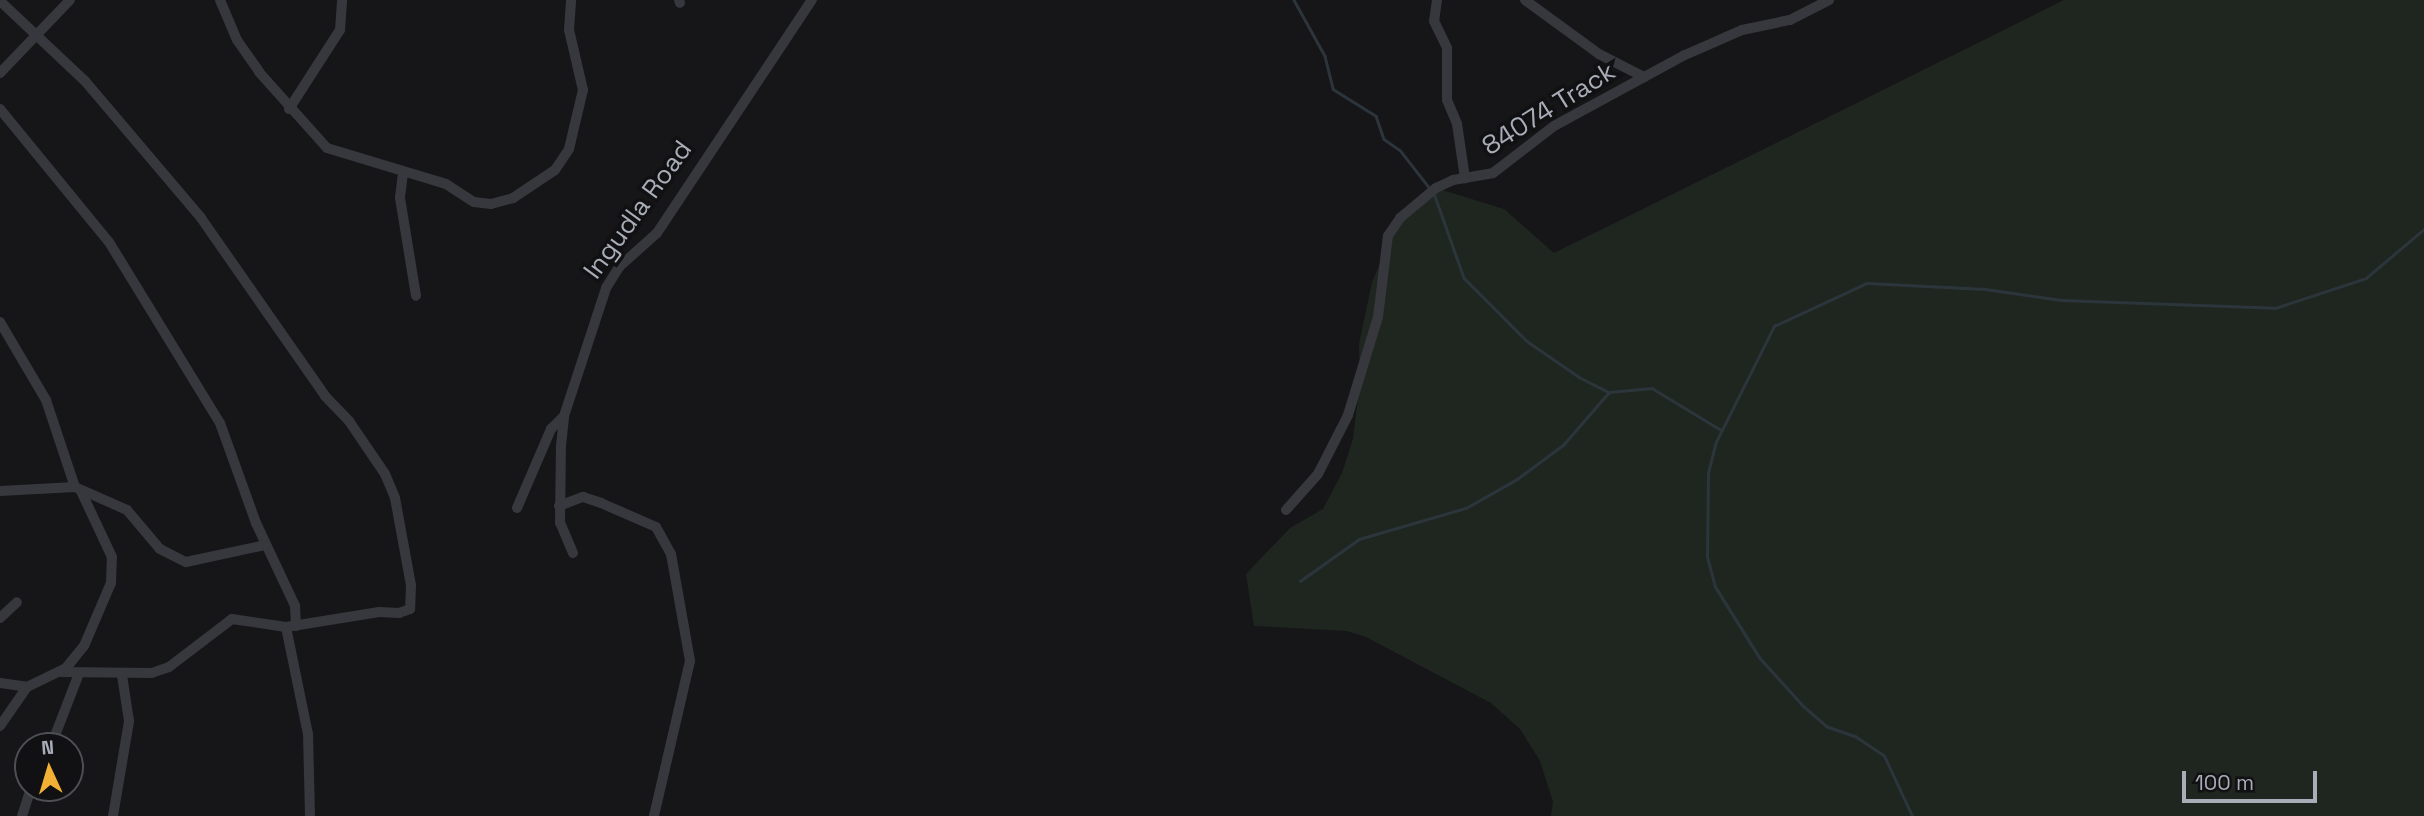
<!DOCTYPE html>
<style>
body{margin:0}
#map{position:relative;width:2424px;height:816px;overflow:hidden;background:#161618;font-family:"Space Grotesk",sans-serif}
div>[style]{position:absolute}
.green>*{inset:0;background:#1e261f}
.stream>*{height:2.5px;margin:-1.25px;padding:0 1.25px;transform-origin:1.25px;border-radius:1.25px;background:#2c353c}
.minor>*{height:10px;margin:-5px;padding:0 5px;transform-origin:5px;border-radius:5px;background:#37383d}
span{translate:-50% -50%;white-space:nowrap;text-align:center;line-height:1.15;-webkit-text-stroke:7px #111113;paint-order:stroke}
.street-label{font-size:26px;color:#a8adb8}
.north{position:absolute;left:14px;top:732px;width:70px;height:70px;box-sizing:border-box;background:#111113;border:2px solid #4d4f55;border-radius:50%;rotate:356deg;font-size:19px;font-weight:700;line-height:28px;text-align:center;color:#a8adb8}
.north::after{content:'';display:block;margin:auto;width:24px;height:32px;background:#f2b134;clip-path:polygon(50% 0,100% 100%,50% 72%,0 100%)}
.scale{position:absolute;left:2182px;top:771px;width:135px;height:32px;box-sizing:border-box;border:4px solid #a8adb8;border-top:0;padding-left:9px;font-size:21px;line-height:24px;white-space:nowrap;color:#a8adb8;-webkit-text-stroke:5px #111113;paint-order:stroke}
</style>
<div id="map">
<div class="green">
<i style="clip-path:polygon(2064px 0,2424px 0,2424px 816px,1551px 816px,1553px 802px,1540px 761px,1520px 729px,1491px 703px,1366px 637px,1347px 631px,1254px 626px,1246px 574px,1290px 528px,1323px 509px,1342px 473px,1353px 439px,1360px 382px,1359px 344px,1372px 282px,1400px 218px,1436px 188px,1504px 209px,1554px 253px)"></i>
</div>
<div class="stream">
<i style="left:1294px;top:0;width:64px;rotate:61deg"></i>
<i style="left:1325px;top:56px;width:34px;rotate:76deg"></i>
<i style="left:1333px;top:89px;width:51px;rotate:32.1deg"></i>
<i style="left:1376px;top:116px;width:24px;rotate:71deg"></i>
<i style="left:1384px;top:139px;width:19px;rotate:35deg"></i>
<i style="left:1400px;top:150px;width:46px;rotate:52.1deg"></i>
<i style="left:1435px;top:196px;width:87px;rotate:70.5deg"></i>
<i style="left:1464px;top:278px;width:89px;rotate:45deg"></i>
<i style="left:1527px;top:341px;width:63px;rotate:34.7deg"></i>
<i style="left:1579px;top:377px;width:34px;rotate:27deg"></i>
<i style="left:1609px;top:392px;width:43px;rotate:-5.3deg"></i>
<i style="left:1652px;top:388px;width:81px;rotate:31.3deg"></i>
<i style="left:1300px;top:581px;width:72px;rotate:-35.4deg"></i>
<i style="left:1359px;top:539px;width:111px;rotate:-16.2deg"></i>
<i style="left:1466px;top:508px;width:59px;rotate:-29.6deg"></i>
<i style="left:1517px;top:479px;width:57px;rotate:-36.5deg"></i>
<i style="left:1563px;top:445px;width:70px;rotate:-49deg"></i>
<i style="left:1912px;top:816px;width:66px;rotate:-115deg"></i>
<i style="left:1884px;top:756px;width:34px;rotate:-146deg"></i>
<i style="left:1856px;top:737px;width:31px;rotate:-161deg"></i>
<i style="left:1827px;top:727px;width:35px;rotate:-139deg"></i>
<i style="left:1801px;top:704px;width:61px;rotate:-132.3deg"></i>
<i style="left:1760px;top:659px;width:85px;rotate:-122deg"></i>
<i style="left:1715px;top:587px;width:31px;rotate:-105deg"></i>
<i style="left:1707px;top:557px;width:84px;rotate:-89.3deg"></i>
<i style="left:1708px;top:473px;width:32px;rotate:-76deg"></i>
<i style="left:1716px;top:442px;width:130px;rotate:-63.4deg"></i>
<i style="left:1774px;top:326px;width:102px;rotate:-24.8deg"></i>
<i style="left:1867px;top:283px;width:118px;rotate:2.9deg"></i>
<i style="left:1985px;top:289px;width:77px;rotate:8.2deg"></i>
<i style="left:2061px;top:300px;width:214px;rotate:2.1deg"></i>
<i style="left:2275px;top:308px;width:96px;rotate:-18.2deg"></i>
<i style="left:2366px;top:278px;width:76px;rotate:-40.2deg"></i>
</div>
<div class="minor">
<i style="left:220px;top:0;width:43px;rotate:67deg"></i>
<i style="left:237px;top:40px;width:39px;rotate:55deg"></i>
<i style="left:259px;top:72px;width:102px;rotate:48.2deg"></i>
<i style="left:327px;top:148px;width:124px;rotate:16.8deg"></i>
<i style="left:446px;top:184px;width:33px;rotate:33deg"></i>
<i style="left:474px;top:202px;width:17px;rotate:7deg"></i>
<i style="left:491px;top:204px;width:23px;rotate:-15deg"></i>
<i style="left:513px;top:198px;width:50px;rotate:-33.7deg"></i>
<i style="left:555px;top:170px;width:25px;rotate:-56deg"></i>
<i style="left:569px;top:149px;width:61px;rotate:-76.7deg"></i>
<i style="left:583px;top:90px;width:62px;rotate:-103.1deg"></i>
<i style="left:569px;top:30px;width:30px;rotate:-86deg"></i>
<i style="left:679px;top:0;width:3px;rotate:72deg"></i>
<i style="left:1437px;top:0;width:21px;rotate:98deg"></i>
<i style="left:1434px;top:21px;width:30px;rotate:64deg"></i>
<i style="left:1447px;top:48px;width:52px;rotate:90deg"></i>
<i style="left:1447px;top:100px;width:26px;rotate:67deg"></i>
<i style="left:1457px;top:124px;width:55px;rotate:81.6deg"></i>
<i style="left:1525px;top:0;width:92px;rotate:36.1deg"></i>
<i style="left:1599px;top:54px;width:51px;rotate:27.1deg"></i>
<i style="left:0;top:1px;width:117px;rotate:43.3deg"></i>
<i style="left:85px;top:81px;width:180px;rotate:49.7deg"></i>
<i style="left:201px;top:218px;width:217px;rotate:55.1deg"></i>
<i style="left:325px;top:396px;width:35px;rotate:46deg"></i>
<i style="left:349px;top:421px;width:64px;rotate:55.8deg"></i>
<i style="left:385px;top:474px;width:26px;rotate:67deg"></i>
<i style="left:395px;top:498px;width:88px;rotate:79.6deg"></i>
<i style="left:411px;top:585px;width:24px;rotate:92deg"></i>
<i style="left:410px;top:609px;width:12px;rotate:160deg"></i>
<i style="left:399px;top:613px;width:20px;rotate:-177deg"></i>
<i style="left:379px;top:612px;width:94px;rotate:170.8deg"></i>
<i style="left:286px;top:627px;width:55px;rotate:-171.6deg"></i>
<i style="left:232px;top:619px;width:79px;rotate:142.7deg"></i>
<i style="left:169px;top:667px;width:18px;rotate:161deg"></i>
<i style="left:152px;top:673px;width:91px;rotate:-179.4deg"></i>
<i style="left:0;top:73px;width:101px;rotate:-46.2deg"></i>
<i style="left:0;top:109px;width:172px;rotate:50.7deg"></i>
<i style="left:109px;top:242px;width:212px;rotate:58.5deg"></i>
<i style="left:220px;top:423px;width:106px;rotate:70.2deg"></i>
<i style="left:256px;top:523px;width:92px;rotate:64.8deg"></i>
<i style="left:295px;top:606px;width:20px;rotate:87deg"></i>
<i style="left:289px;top:109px;width:94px;rotate:-57.2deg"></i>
<i style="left:340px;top:30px;width:30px;rotate:-86deg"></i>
<i style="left:403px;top:173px;width:25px;rotate:97deg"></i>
<i style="left:400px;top:198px;width:99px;rotate:80.7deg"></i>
<i style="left:0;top:322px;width:91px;rotate:59.5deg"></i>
<i style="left:46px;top:400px;width:92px;rotate:71.6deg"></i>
<i style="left:0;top:491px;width:75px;rotate:-3.1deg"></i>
<i style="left:75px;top:487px;width:57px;rotate:23.9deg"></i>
<i style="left:127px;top:510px;width:51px;rotate:49.8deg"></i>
<i style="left:160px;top:549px;width:29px;rotate:27deg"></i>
<i style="left:186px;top:562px;width:81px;rotate:-12.1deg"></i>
<i style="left:559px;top:506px;width:26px;rotate:-21deg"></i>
<i style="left:583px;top:497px;width:19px;rotate:18deg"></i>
<i style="left:601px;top:503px;width:60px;rotate:23.6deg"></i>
<i style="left:656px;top:527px;width:31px;rotate:61deg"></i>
<i style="left:671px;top:554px;width:109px;rotate:79.9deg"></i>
<i style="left:690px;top:661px;width:159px;rotate:103.1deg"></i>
<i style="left:517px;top:508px;width:86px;rotate:-66.7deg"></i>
<i style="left:551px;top:429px;width:18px;rotate:-45deg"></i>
<i style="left:1286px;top:510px;width:48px;rotate:-48.4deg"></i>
<i style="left:1318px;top:474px;width:66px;rotate:-63deg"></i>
<i style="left:1348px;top:415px;width:102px;rotate:-73deg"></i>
<i style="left:1378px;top:317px;width:82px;rotate:-83deg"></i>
<i style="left:1388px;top:236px;width:22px;rotate:-56deg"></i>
<i style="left:1400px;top:218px;width:47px;rotate:-39.8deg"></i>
<i style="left:1436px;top:188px;width:19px;rotate:-25deg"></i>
<i style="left:1453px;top:180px;width:41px;rotate:-9.9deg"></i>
<i style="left:1493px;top:173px;width:77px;rotate:-37.6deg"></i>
<i style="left:1554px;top:126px;width:149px;rotate:-28.5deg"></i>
<i style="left:1685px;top:55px;width:62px;rotate:-23.7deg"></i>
<i style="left:1742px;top:30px;width:49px;rotate:-11.8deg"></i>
<i style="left:1790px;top:20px;width:44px;rotate:-27.1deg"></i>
<i style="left:573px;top:553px;width:33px;rotate:-113deg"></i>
<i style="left:560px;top:523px;width:77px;rotate:-89.3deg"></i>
<i style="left:561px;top:446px;width:30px;rotate:-84deg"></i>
<i style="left:564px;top:416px;width:135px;rotate:-71.8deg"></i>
<i style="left:606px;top:288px;width:25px;rotate:-58deg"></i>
<i style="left:619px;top:267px;width:51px;rotate:-41.8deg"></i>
<i style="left:657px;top:233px;width:280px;rotate:-56.4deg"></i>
<i style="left:0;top:618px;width:23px;rotate:-43deg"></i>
<i style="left:286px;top:627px;width:109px;rotate:78.4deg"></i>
<i style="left:308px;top:734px;width:82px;rotate:88.6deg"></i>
<i style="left:0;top:683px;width:27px;rotate:8deg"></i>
<i style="left:27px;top:687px;width:43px;rotate:-26deg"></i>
<i style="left:66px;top:668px;width:28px;rotate:-51deg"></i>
<i style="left:84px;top:646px;width:69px;rotate:-66.8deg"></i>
<i style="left:111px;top:583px;width:26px;rotate:-88deg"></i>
<i style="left:112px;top:557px;width:73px;rotate:-115.2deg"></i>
<i style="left:0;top:726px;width:47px;rotate:-55.3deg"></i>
<i style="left:51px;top:746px;width:75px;rotate:-68.9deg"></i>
<i style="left:22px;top:816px;width:29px;rotate:-72deg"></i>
<i style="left:113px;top:816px;width:96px;rotate:-80.4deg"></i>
<i style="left:129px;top:721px;width:47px;rotate:-98.7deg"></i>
</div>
<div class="street-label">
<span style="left:1549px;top:109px;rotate:-32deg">84074 Track</span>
<span style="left:638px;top:210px;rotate:-54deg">Ingudla Road</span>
</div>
<div class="north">N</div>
<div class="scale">100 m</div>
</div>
